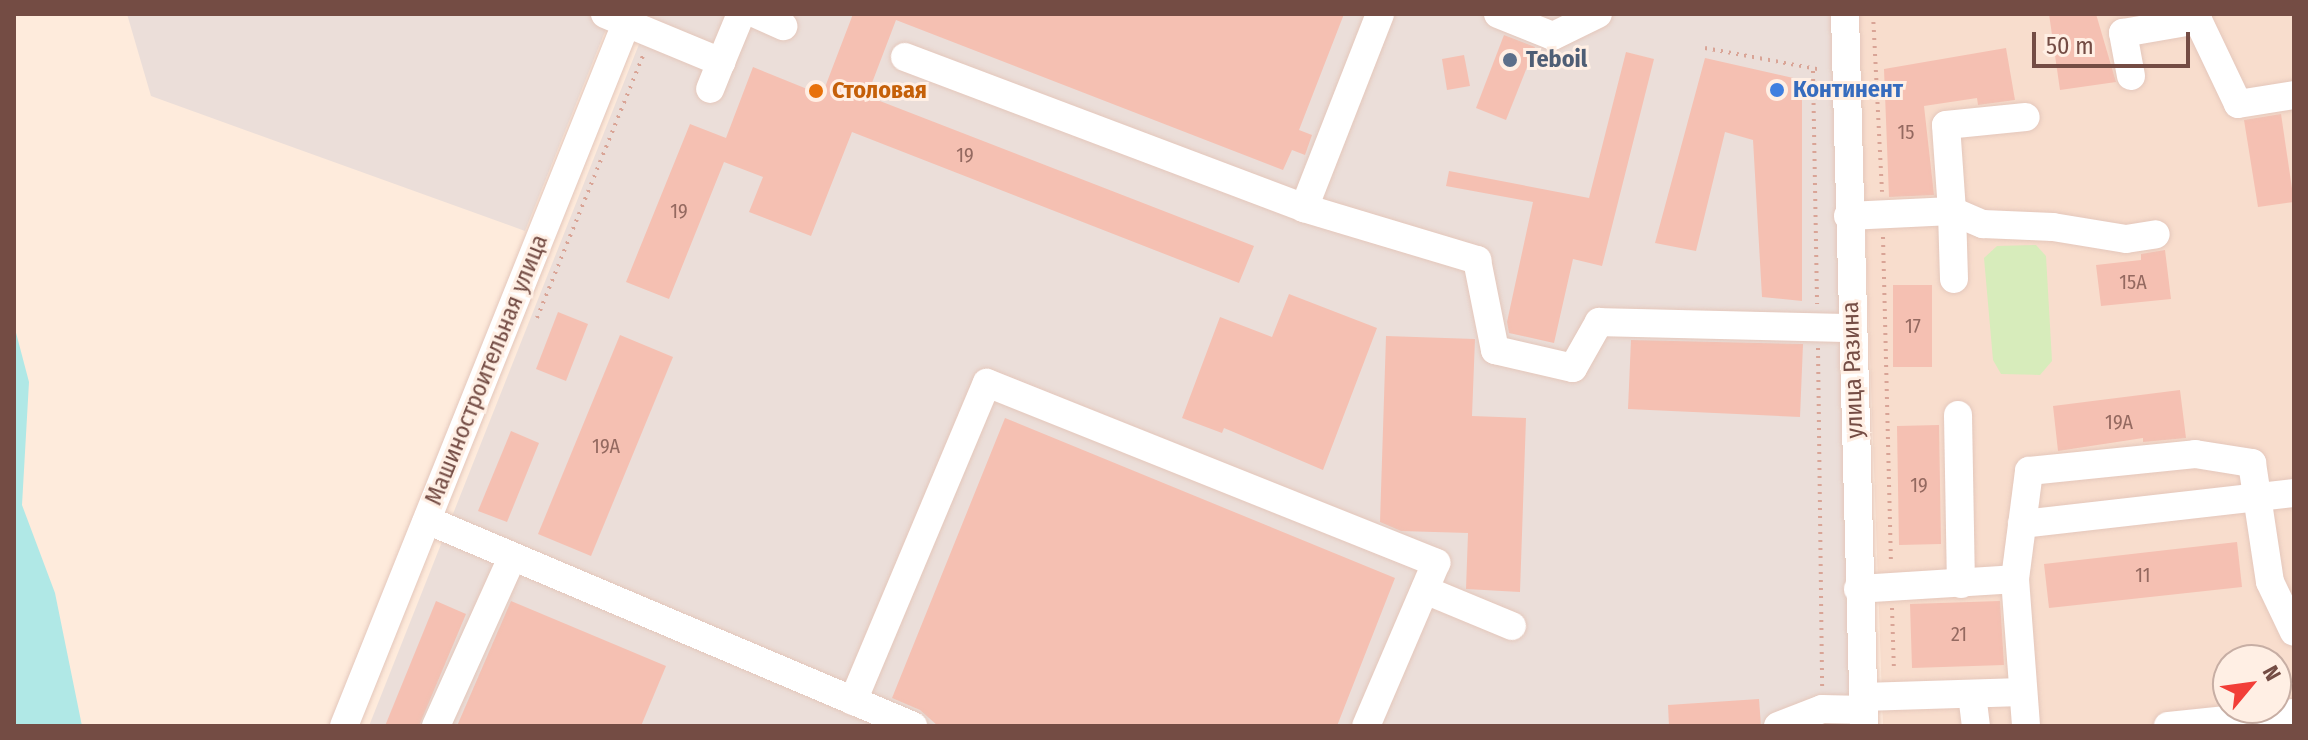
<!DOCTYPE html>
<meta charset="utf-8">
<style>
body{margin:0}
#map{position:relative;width:2308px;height:740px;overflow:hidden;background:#feebdc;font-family:"Fira Sans Condensed",sans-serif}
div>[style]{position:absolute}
.residential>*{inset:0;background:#f8ddcd}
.industrial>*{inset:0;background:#ebded9}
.green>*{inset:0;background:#d7ecbb}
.water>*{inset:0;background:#b0e8e6}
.building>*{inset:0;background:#f5c0b2}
.path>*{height:4px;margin-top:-2px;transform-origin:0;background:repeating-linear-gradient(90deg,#d9a496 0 2px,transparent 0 8px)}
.roads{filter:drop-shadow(0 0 2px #e4c7bb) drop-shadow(0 0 2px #e4c7bb)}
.minor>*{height:28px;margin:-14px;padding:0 14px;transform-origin:14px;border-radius:14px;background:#fff}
.dots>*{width:22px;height:22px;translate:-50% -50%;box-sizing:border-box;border:4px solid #ffefe4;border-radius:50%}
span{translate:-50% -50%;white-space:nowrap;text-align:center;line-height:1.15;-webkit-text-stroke:6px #ffefe4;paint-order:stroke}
.number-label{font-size:20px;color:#946960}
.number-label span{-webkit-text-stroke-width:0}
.service-label{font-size:24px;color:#4e5e75;font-weight:700}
.left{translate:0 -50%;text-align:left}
.shop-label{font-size:24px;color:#366cbe;font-weight:700}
.food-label{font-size:24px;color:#c56008;font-weight:700}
.street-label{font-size:24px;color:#744c44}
.frame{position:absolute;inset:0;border:16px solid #744c44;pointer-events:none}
.north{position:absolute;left:2212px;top:644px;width:80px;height:80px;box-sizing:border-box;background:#ffefe4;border:2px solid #c7aea4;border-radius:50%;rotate:61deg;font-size:22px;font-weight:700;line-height:32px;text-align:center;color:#744c44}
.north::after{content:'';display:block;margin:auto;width:28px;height:36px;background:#f23e37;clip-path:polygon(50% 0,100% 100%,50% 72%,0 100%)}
.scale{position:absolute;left:2032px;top:32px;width:158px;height:36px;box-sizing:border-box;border:4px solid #744c44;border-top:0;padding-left:10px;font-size:24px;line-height:28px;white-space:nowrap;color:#744c44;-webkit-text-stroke:6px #ffefe4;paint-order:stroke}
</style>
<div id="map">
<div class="residential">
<i style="clip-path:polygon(evenodd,1858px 14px,2294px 14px,2294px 726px,1883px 726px,1858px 14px,2228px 660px,2276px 660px,2276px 708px,2228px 708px,2228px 660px)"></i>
</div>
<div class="industrial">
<i style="clip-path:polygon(127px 14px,612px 14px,525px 231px,151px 96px)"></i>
<i style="clip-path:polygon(651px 14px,1833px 14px,1853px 726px,369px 726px)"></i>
</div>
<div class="green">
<i style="clip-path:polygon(2036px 245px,2046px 256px,2052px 361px,2040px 375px,2001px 374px,1993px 360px,1984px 258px,1997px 246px)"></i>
</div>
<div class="water">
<i style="clip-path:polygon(14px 325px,29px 382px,22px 505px,55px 593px,82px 726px,14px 726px)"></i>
</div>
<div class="building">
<i style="clip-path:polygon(853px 14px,1344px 14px,1299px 130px,1312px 135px,1305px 155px,1292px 150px,1283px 170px,896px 20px,867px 96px,1254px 246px,1239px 283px,852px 132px,811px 236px,749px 212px,763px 177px,724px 162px,669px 299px,626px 282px,690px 124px,726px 138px,753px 67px,822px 95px)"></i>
<i style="clip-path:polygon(2049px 14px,2096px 14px,2116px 82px,2060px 90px)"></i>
<i style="clip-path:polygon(1504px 35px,1535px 47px,1506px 120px,1476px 108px)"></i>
<i style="clip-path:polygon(2006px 48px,2015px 100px,1978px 105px,1977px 98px,1924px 106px,1934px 195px,1889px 197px,1884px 69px)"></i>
<i style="clip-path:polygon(1626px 52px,1654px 59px,1602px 266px,1573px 259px,1554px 343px,1509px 333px,1507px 322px,1533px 202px,1446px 186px,1449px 171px,1589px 198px)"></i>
<i style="clip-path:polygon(1464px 55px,1470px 86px,1447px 90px,1442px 59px)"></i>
<i style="clip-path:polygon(1705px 58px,1802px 80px,1802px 301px,1762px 297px,1753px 140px,1725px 132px,1696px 251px,1655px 243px)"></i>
<i style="clip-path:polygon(2281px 114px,2294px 202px,2258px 207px,2244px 120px)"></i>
<i style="clip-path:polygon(2165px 250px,2171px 299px,2101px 306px,2096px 265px,2141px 260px,2141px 254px)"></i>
<i style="clip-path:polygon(1893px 285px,1932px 285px,1932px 367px,1893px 367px)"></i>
<i style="clip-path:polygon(1289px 294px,1377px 328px,1323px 470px,1224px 428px,1222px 433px,1182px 418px,1220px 317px,1272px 337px)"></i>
<i style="clip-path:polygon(558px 312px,588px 324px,566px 381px,536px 369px)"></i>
<i style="clip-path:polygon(620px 335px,673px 357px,591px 556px,538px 534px)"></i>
<i style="clip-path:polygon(1386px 336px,1475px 339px,1472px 416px,1526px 418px,1520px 592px,1466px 589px,1468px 533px,1401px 531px,1380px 522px)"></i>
<i style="clip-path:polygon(1631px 340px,1803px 344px,1800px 417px,1628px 409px)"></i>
<i style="clip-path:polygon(2180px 390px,2186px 438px,2143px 442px,2143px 438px,2058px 451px,2053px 406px)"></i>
<i style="clip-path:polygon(1005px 418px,1395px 578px,1337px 726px,938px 726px,920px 710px,892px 698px)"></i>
<i style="clip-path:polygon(1939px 425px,1941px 544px,1899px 545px,1897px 426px)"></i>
<i style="clip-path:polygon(511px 431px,539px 443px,507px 522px,478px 511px)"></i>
<i style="clip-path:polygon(2237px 542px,2242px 587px,2049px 608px,2044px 564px)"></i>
<i style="clip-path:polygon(436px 601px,466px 614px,419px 726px,385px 726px)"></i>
<i style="clip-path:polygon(511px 601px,666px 666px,641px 726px,457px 726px)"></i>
<i style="clip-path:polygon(2000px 601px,2004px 665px,1912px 668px,1910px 604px)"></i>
<i style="clip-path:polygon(1759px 699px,1761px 726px,1669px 726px,1668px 705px)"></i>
</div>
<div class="path">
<i style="left:1873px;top:14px;width:178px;rotate:87.1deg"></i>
<i style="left:1705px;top:48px;width:119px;rotate:10.6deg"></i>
<i style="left:1813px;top:71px;width:233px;rotate:89deg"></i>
<i style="left:1883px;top:237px;width:327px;rotate:88.6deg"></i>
<i style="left:537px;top:318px;width:284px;rotate:-68deg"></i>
<i style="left:1818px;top:348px;width:340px;rotate:89.3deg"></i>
<i style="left:1892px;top:608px;width:64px;rotate:88.2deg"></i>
</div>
<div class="roads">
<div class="minor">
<i style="left:605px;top:14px;width:126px;rotate:22.5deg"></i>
<i style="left:721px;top:62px;width:29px;rotate:112deg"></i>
<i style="left:756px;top:14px;width:30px;rotate:24deg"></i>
<i style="left:1498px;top:14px;width:59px;rotate:21.8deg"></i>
<i style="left:1553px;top:36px;width:50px;rotate:-26.1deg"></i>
<i style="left:1845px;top:14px;width:712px;rotate:88.47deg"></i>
<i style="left:2198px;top:20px;width:93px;rotate:64.5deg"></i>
<i style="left:2238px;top:104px;width:57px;rotate:-9.1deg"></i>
<i style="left:905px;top:57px;width:427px;rotate:20.7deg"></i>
<i style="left:1304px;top:208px;width:181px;rotate:16.7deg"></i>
<i style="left:1477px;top:260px;width:92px;rotate:78.7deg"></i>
<i style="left:1495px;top:350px;width:80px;rotate:13deg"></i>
<i style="left:1573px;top:368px;width:53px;rotate:-60.5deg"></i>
<i style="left:1599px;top:322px;width:253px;rotate:1.4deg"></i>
<i style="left:721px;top:62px;width:52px;rotate:-67.4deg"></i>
<i style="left:2131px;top:76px;width:44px;rotate:-100.5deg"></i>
<i style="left:2123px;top:33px;width:76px;rotate:-9.8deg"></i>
<i style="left:2198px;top:20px;width:6px;rotate:-99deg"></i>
<i style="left:1304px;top:208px;width:208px;rotate:-68.6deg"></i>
<i style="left:1848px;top:216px;width:104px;rotate:-2.8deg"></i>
<i style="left:1952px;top:211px;width:86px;rotate:-94deg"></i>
<i style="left:1946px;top:125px;width:80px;rotate:-5.7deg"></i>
<i style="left:1954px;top:279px;width:68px;rotate:-91.7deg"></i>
<i style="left:1952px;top:211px;width:34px;rotate:23deg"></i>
<i style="left:1983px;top:224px;width:70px;rotate:2.5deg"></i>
<i style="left:2053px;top:227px;width:74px;rotate:9.3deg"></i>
<i style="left:2126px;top:239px;width:30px;rotate:-9deg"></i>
<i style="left:1958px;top:415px;width:169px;rotate:89deg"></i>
<i style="left:427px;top:520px;width:528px;rotate:22.97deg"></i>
<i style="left:2022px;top:524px;width:274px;rotate:-6.5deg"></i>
<i style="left:2015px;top:579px;width:109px;rotate:-82.6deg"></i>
<i style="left:2029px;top:471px;width:167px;rotate:-5.8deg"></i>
<i style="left:2195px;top:454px;width:58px;rotate:9deg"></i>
<i style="left:2252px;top:463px;width:120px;rotate:81.4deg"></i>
<i style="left:2270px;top:582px;width:55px;rotate:64.4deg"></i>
<i style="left:1858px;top:589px;width:157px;rotate:-3.6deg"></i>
<i style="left:2015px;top:579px;width:147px;rotate:85.7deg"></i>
<i style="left:1425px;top:590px;width:94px;rotate:22.5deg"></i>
<i style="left:1972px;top:694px;width:32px;rotate:83deg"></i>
<i style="left:1863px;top:697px;width:159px;rotate:-1.8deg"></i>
<i style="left:853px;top:701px;width:345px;rotate:-67.2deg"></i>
<i style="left:987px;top:383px;width:484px;rotate:21.8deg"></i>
<i style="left:1436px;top:563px;width:177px;rotate:113.2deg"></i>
<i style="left:344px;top:726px;width:767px;rotate:-68.12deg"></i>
<i style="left:436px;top:726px;width:184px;rotate:-65.7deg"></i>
<i style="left:1778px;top:726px;width:47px;rotate:-21.1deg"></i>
<i style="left:1822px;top:709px;width:42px;rotate:1.4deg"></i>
<i style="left:2168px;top:726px;width:127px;rotate:-5.9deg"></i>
</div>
</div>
<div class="dots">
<i style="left:1510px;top:60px;background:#5c6f8a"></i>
<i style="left:1777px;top:90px;background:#3f7fe0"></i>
<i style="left:816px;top:91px;background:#e8710a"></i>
</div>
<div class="number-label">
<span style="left:1906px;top:132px">15</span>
<span style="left:965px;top:155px">19</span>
<span style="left:679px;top:211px">19</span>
<span style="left:2133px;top:282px">15А</span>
<span style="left:1913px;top:326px">17</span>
<span style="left:2119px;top:422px">19А</span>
<span style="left:606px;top:446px">19А</span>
<span style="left:1919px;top:485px">19</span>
<span style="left:2143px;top:575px">11</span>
<span style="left:1959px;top:634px">21</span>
</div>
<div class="service-label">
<span class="left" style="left:1526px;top:60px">Teboil</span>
</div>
<div class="shop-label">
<span class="left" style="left:1793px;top:90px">Континент</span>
</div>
<div class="food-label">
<span class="left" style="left:832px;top:91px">Столовая</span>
</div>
<div class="street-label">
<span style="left:487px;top:370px;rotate:-68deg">Машиностроительная улица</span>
<span style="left:1853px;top:370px;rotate:-92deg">улица Разина</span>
</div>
<div class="frame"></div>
<div class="north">N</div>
<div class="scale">50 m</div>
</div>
